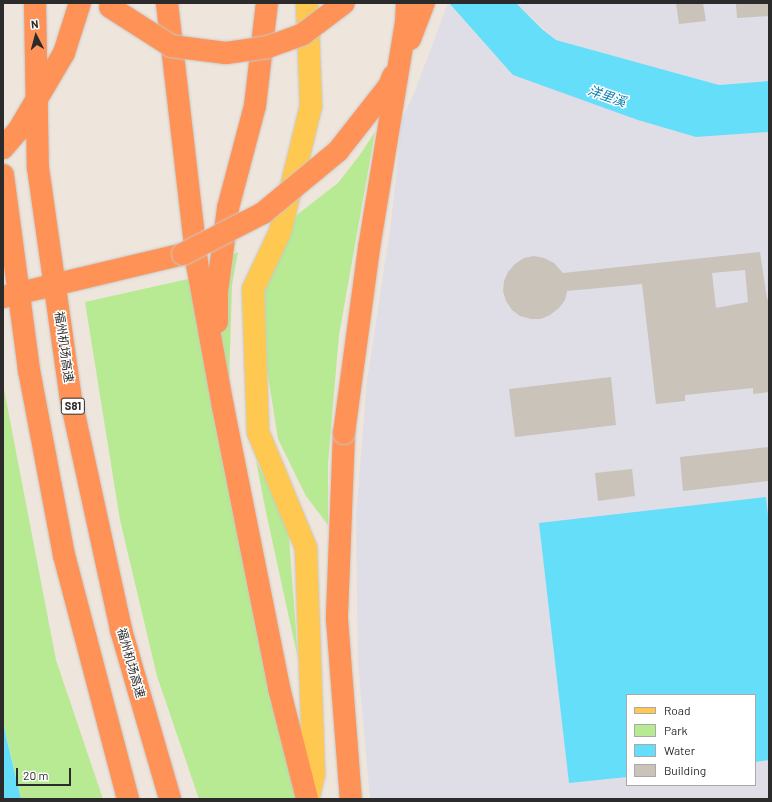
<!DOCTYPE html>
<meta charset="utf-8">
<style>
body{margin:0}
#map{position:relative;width:772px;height:802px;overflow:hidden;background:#eee5dc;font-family:Barlow,"Noto Sans SC",sans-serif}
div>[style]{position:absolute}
.industrial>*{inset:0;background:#dfdde6}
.green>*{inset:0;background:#b7ea93}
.water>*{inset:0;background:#65defa}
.pier>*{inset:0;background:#eee5dc}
.building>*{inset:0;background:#c9c3ba}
.roads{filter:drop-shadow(0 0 1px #c8c8c8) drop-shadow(0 0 1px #c8c8c8)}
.major>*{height:22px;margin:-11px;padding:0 11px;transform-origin:11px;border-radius:11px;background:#fec851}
.highway>*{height:22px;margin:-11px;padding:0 11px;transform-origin:11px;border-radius:11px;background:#ff9256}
.bridges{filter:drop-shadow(0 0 1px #c8c8c8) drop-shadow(0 0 1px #c8c8c8)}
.highway-bridge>*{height:22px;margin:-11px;padding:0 11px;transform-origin:11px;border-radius:11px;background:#ff9256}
span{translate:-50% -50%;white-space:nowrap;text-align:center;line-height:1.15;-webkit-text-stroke:3px #fff;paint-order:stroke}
.shield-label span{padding:1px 3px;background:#fff;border:1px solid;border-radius:3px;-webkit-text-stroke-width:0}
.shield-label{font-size:11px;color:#2b2b2b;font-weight:700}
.street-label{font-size:12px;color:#2b2b2b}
.water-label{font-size:13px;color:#007ca9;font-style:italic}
.frame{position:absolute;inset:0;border:4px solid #2b2b2b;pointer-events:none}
.legend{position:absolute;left:626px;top:694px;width:130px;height:92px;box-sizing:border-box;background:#fff;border:1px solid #aaa;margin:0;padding:5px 7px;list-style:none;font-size:12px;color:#2b2b2b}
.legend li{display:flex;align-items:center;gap:8px;height:20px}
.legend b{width:20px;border:1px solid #aaa}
.north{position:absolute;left:16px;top:16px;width:40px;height:40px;-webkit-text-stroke:3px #fff;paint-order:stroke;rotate:354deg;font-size:11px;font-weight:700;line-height:16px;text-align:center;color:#2b2b2b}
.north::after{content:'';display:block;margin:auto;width:14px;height:18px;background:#2b2b2b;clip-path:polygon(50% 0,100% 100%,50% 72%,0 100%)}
.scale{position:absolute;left:16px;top:768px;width:55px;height:18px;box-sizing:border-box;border:2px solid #2b2b2b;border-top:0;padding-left:5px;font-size:12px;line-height:14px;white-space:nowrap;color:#2b2b2b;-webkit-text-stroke:3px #fff;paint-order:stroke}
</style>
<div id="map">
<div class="industrial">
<i style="clip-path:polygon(evenodd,448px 3px,513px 75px,696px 137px,769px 132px,769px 799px,370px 799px,358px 662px,356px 517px,367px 381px,391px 223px,402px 118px,412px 99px,448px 3px,627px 695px,755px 695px,755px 785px,627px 785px,627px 695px)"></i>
<i style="clip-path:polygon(516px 3px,769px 3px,769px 81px,719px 85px,556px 40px)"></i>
</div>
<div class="green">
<i style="clip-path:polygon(375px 132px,339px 335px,328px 463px,328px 525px,306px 496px,278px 439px,267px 369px,264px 284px,285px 224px,338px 183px,359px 156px)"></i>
<i style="clip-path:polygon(238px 252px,232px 285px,227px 451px,298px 799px,199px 799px,157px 676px,120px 520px,85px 302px,188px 279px)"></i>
<i style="clip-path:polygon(3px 384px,56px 660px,103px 799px,21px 799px,3px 721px)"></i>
<i style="clip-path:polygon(256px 461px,288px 525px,298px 659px,266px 512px)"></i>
</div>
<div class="water">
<i style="clip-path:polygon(449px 3px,516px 3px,542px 29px,556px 40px,719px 85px,769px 81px,769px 132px,696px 137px,638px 120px,513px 75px)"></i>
<i style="clip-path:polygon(766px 497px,769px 525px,769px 760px,755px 762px,755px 695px,627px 695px,627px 777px,569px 783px,539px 523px)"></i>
<i style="clip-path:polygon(3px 721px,7px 740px,21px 799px,3px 799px)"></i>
</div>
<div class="pier">
<i style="clip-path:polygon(3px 3px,54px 3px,56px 37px,3px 48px)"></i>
<i style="clip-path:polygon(78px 3px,128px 3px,140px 14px,98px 27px)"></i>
</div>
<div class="building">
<i style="clip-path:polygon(676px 3px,703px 3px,706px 21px,679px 24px)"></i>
<i style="clip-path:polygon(769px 3px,769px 16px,737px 18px,736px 4px)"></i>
<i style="clip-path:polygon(evenodd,760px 252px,767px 299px,769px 299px,769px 392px,753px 394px,753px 388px,685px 395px,685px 401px,656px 404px,642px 284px,567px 291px,565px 300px,559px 308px,550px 315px,541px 319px,531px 319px,520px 316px,512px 310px,506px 301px,503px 291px,504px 281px,508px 272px,515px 264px,524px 258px,534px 256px,544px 258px,554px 263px,563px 273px,760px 252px,745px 270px,748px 302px,716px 308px,712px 273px,745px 270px)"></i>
<i style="clip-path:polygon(611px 377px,616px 425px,515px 437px,509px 389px)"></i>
<i style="clip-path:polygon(769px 447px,769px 481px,683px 491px,680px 457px)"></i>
<i style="clip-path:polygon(632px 469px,635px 496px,598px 501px,595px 473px)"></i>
</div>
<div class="roads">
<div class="major">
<i style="left:307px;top:3px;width:103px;rotate:87.8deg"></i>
<i style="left:311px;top:106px;width:130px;rotate:103.8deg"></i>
<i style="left:280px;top:232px;width:63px;rotate:115.3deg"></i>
<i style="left:253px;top:289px;width:143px;rotate:88deg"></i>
<i style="left:258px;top:432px;width:126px;rotate:67.5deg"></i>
<i style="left:306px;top:548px;width:226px;rotate:88deg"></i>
<i style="left:314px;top:774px;width:26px;rotate:103deg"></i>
</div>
<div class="highway">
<i style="left:35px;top:3px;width:165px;rotate:89deg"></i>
<i style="left:38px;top:168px;width:234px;rotate:81.9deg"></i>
<i style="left:71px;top:400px;width:235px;rotate:77.7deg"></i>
<i style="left:121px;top:630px;width:176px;rotate:73.8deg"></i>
<i style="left:167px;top:3px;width:263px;rotate:83.4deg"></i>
<i style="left:197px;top:264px;width:145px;rotate:79.7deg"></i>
<i style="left:223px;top:407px;width:287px;rotate:78.7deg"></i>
<i style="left:279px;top:688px;width:114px;rotate:75.8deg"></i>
<i style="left:3px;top:148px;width:23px;rotate:-49deg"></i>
<i style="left:18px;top:131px;width:91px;rotate:-59.5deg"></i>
<i style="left:64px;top:53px;width:52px;rotate:-72.3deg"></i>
<i style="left:3px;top:175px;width:197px;rotate:82.4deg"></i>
<i style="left:29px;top:370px;width:188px;rotate:79.3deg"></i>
<i style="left:64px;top:555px;width:252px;rotate:75.3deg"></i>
<i style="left:3px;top:297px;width:185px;rotate:-13.4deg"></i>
<i style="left:217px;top:322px;width:30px;rotate:-90deg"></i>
<i style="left:217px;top:292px;width:85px;rotate:-82.5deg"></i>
<i style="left:228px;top:208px;width:106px;rotate:-75.2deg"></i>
<i style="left:255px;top:106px;width:104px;rotate:-83.4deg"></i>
<i style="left:344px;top:433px;width:186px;rotate:92.2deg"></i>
<i style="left:337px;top:619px;width:181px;rotate:85.6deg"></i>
</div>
</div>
<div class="bridges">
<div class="highway-bridge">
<i style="left:110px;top:7px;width:72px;rotate:32.6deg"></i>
<i style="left:171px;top:46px;width:55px;rotate:7.3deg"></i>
<i style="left:226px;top:53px;width:42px;rotate:-8.1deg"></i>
<i style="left:268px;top:47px;width:37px;rotate:-20deg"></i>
<i style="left:303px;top:34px;width:51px;rotate:-37.1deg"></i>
<i style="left:410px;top:39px;width:39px;rotate:-69deg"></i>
<i style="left:183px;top:254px;width:90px;rotate:-27.1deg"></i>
<i style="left:263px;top:213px;width:97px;rotate:-39.6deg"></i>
<i style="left:338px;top:151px;width:83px;rotate:-51.9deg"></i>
<i style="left:389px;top:86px;width:11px;rotate:-68deg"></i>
<i style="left:344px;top:433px;width:187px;rotate:-82.3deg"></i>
<i style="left:369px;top:248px;width:228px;rotate:-80.7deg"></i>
<i style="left:406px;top:23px;width:20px;rotate:-87deg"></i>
</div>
</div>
<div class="shield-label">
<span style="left:73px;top:406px">S81</span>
</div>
<div class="street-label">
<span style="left:64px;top:347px;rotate:82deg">福州机场高速</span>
<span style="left:131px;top:663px;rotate:74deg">福州机场高速</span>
</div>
<div class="water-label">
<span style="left:607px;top:96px;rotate:19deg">洋里溪</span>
</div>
<div class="frame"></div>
<ul class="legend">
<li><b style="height:5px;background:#fec851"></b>Road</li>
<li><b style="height:11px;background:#b7ea93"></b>Park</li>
<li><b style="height:11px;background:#65defa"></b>Water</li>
<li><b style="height:11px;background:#c9c3ba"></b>Building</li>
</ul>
<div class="north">N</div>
<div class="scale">20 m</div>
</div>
